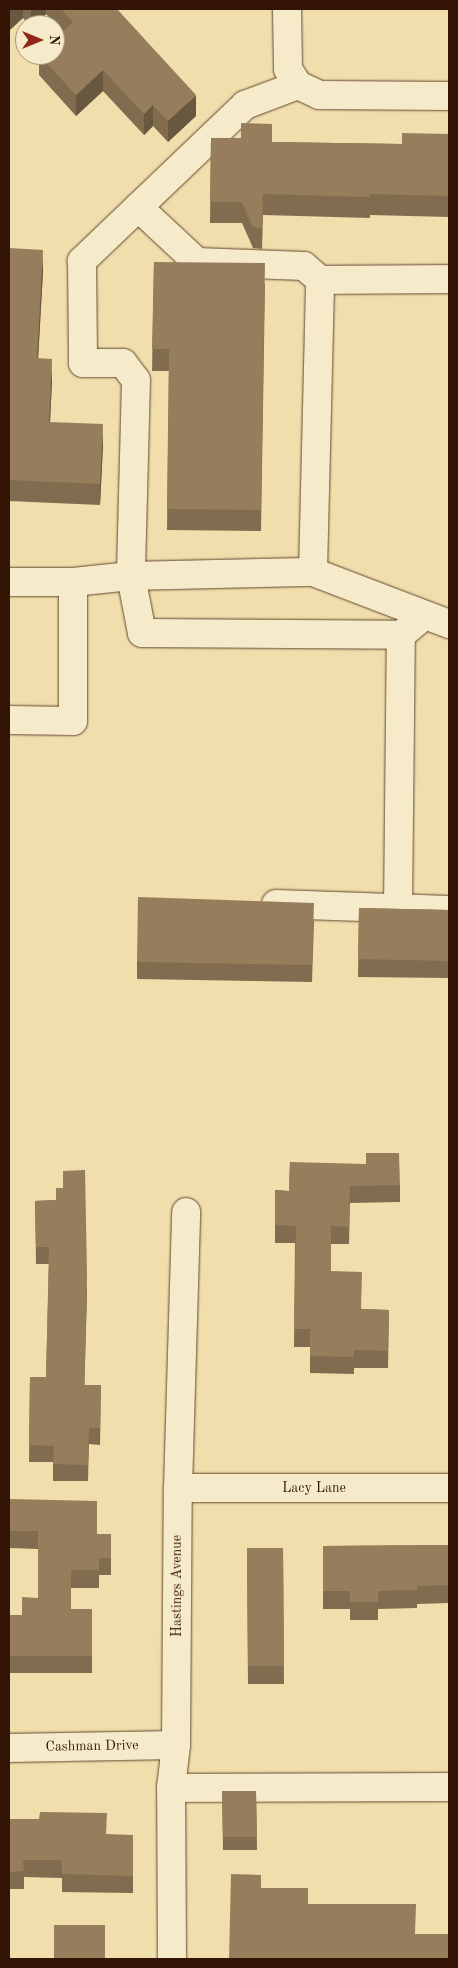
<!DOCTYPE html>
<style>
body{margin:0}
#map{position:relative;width:458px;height:1968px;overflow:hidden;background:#f0deac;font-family:"Old Standard TT",serif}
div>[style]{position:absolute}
.roads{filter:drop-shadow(0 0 1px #63472f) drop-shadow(0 0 1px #63472f)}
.minor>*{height:28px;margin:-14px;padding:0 14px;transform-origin:14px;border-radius:14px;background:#f5eac9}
.wall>*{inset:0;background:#816c4f}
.shaded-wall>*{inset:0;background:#695840}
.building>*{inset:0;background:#967e5c}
span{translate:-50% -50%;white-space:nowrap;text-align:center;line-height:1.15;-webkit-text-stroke:4px #f5eac9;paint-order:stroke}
.street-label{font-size:14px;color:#341505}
.frame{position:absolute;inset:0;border:10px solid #341505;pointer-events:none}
.north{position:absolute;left:15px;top:15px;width:50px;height:50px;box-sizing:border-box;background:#f5eac9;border:1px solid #a8957b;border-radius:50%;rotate:90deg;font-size:14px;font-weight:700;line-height:20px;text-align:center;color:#341505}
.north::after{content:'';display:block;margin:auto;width:18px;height:22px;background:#8f2418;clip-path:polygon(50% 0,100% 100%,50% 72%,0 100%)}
</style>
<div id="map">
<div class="roads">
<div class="minor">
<i style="left:287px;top:9px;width:60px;rotate:89deg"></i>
<i style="left:288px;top:69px;width:19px;rotate:58deg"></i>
<i style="left:298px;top:85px;width:23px;rotate:25deg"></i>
<i style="left:319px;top:95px;width:130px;rotate:0.4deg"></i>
<i style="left:298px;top:85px;width:57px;rotate:159.3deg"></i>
<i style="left:245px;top:105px;width:226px;rotate:136.3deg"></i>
<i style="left:82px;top:261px;width:102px;rotate:89.4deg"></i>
<i style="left:83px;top:363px;width:40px"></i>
<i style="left:123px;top:363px;width:21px;rotate:53deg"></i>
<i style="left:136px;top:380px;width:196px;rotate:91.5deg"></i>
<i style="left:131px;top:576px;width:58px;rotate:79.1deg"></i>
<i style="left:142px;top:633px;width:259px;rotate:0.4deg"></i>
<i style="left:138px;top:207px;width:81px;rotate:43deg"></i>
<i style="left:197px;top:262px;width:107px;rotate:2.1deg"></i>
<i style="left:304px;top:266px;width:21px;rotate:41deg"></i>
<i style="left:313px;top:572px;width:146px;rotate:20.9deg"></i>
<i style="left:9px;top:582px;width:64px"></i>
<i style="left:9px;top:720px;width:64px;rotate:0.9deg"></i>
<i style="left:73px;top:721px;width:139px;rotate:-90deg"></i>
<i style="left:73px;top:582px;width:58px;rotate:-5.9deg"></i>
<i style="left:131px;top:576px;width:182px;rotate:-1.3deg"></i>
<i style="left:313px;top:572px;width:292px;rotate:-88.6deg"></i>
<i style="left:320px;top:280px;width:129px;rotate:-0.4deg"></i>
<i style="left:276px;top:904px;width:173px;rotate:2deg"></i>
<i style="left:398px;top:908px;width:273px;rotate:-89.4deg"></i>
<i style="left:401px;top:635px;width:31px;rotate:-40deg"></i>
<i style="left:178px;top:1488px;width:271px"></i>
<i style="left:9px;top:1748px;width:167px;rotate:-1deg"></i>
<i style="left:171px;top:1788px;width:278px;rotate:-0.2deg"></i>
<i style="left:172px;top:1959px;width:171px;rotate:-90.3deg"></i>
<i style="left:171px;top:1788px;width:43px;rotate:-83.4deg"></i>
<i style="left:176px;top:1745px;width:257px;rotate:-89.6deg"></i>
<i style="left:178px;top:1488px;width:276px;rotate:-88.3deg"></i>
</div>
</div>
<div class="wall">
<i style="clip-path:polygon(9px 9px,117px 9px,196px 116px,168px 142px,153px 126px,144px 135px,103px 91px,76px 116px,39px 75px,39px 55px,55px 55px,63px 32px,46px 14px,34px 25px,29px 25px,23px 18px)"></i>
<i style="clip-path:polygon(449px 134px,449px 217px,370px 215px,370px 218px,263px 215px,262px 249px,253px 248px,242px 223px,210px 223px,211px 138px,272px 142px,402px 144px)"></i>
<i style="clip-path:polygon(9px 248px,43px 271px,38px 358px,52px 380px,50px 422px,103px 445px,100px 505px,9px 501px)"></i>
<i style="clip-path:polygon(154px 262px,265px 284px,261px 531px,167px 530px,169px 371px,152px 371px)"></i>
<i style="clip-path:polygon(359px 908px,449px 910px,449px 978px,358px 977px)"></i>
<i style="clip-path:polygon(314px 921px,312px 982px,137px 979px,137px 962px)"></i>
<i style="clip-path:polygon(290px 1162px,400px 1185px,400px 1202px,350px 1203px,349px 1244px,331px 1244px,331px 1271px,362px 1309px,389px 1310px,388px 1368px,354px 1368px,354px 1374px,310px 1373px,310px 1347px,294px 1347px,295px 1243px,275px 1243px,275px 1190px,289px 1191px)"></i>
<i style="clip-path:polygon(63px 1171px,87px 1289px,84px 1385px,101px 1385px,100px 1445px,89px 1444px,88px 1481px,53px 1481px,53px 1462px,29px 1462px,30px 1377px,46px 1377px,49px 1264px,36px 1264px,35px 1201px,56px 1200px,63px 1188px)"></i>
<i style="clip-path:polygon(9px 1499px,97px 1534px,111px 1534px,111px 1575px,99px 1575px,99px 1588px,71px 1588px,71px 1609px,92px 1609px,92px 1673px,9px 1673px,9px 1615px,22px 1615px,38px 1598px,38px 1549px,9px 1548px)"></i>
<i style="clip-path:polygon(449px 1545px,449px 1603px,417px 1604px,417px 1608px,378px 1609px,378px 1620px,350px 1620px,350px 1609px,323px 1609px,323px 1546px)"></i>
<i style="clip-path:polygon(247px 1548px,283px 1548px,284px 1684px,248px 1684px)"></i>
<i style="clip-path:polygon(222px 1791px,256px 1791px,257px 1850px,223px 1850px)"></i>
<i style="clip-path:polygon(9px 1819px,107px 1834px,133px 1853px,133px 1893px,62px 1892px,62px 1878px,24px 1877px,24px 1889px,9px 1889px)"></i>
</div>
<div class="shaded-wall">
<i style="clip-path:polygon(10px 9px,23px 9px,23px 18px,9px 31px,9px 10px)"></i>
<i style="clip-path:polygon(31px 9px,46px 9px,46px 14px,34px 25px,31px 25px)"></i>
<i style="clip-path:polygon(103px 70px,103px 91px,76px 116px,76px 95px)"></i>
<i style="clip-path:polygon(196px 95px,196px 116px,168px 142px,168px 121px)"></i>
<i style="clip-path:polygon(153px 105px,153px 126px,144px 135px,144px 114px)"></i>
<i style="clip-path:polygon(43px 250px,43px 271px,37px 379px,37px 358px)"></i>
<i style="clip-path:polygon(52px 359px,52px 380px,49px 443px,49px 422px)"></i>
<i style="clip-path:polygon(103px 424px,103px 445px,100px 505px,100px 484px)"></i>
<i style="clip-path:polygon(87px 1273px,87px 1289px,84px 1402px,84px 1385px)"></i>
</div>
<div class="building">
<i style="clip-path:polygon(61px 9px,117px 9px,196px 95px,168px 121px,153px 105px,144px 114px,103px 70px,76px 95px,39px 55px,55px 55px,55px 39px,73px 22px)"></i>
<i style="clip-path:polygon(241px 123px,272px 124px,272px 142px,402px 144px,402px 133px,449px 134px,449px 196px,370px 194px,370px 197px,263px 194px,262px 228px,253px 227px,242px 202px,210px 202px,211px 138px,241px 138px)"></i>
<i style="clip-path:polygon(9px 248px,43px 250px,37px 358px,52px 359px,49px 422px,103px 424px,100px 484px,9px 480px)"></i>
<i style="clip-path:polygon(154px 262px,265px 263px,261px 510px,167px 509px,169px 349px,152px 349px)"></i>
<i style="clip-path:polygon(138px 897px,314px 903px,312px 965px,137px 962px)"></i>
<i style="clip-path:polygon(359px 908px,449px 910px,449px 961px,358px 959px)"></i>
<i style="clip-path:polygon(366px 1153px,399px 1153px,400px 1185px,350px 1186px,349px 1227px,331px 1226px,331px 1271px,362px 1272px,361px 1309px,389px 1310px,388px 1351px,354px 1350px,354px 1357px,310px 1356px,310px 1329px,294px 1329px,296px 1226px,275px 1225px,275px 1190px,289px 1191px,290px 1162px,366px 1164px)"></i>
<i style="clip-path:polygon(85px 1170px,87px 1273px,84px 1385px,101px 1385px,100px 1428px,89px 1428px,88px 1465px,53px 1464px,54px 1446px,29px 1445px,30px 1377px,46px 1377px,49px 1247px,36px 1247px,35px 1201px,56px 1200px,56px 1188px,63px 1188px,63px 1171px)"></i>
<i style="clip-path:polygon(9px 1499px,97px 1501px,97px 1534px,111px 1534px,111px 1558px,99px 1558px,99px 1570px,71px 1570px,71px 1609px,92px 1609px,92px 1656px,9px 1656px,9px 1615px,22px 1615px,22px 1597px,38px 1598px,38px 1531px,9px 1531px)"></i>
<i style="clip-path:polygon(449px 1545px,449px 1585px,417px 1586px,417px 1590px,378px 1591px,378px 1602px,350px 1602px,350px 1591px,323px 1591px,323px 1546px)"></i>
<i style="clip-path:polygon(247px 1548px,283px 1548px,284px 1666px,248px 1666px)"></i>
<i style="clip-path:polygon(222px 1791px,256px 1791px,257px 1837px,223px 1837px)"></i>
<i style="clip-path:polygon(40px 1812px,107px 1813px,106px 1834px,133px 1835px,133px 1876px,62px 1874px,62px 1860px,23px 1860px,24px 1871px,9px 1872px,9px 1819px,39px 1819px)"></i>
<i style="clip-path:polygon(231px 1874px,261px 1875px,261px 1888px,308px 1888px,308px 1904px,416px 1904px,415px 1934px,449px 1934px,449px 1959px,229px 1959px)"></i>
<i style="clip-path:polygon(54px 1925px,105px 1925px,105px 1959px,54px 1959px)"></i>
</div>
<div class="street-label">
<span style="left:314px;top:1488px">Lacy Lane</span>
<span style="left:177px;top:1586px;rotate:-90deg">Hastings Avenue</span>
<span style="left:92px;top:1746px;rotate:-1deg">Cashman Drive</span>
</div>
<div class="frame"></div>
<div class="north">N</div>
</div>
